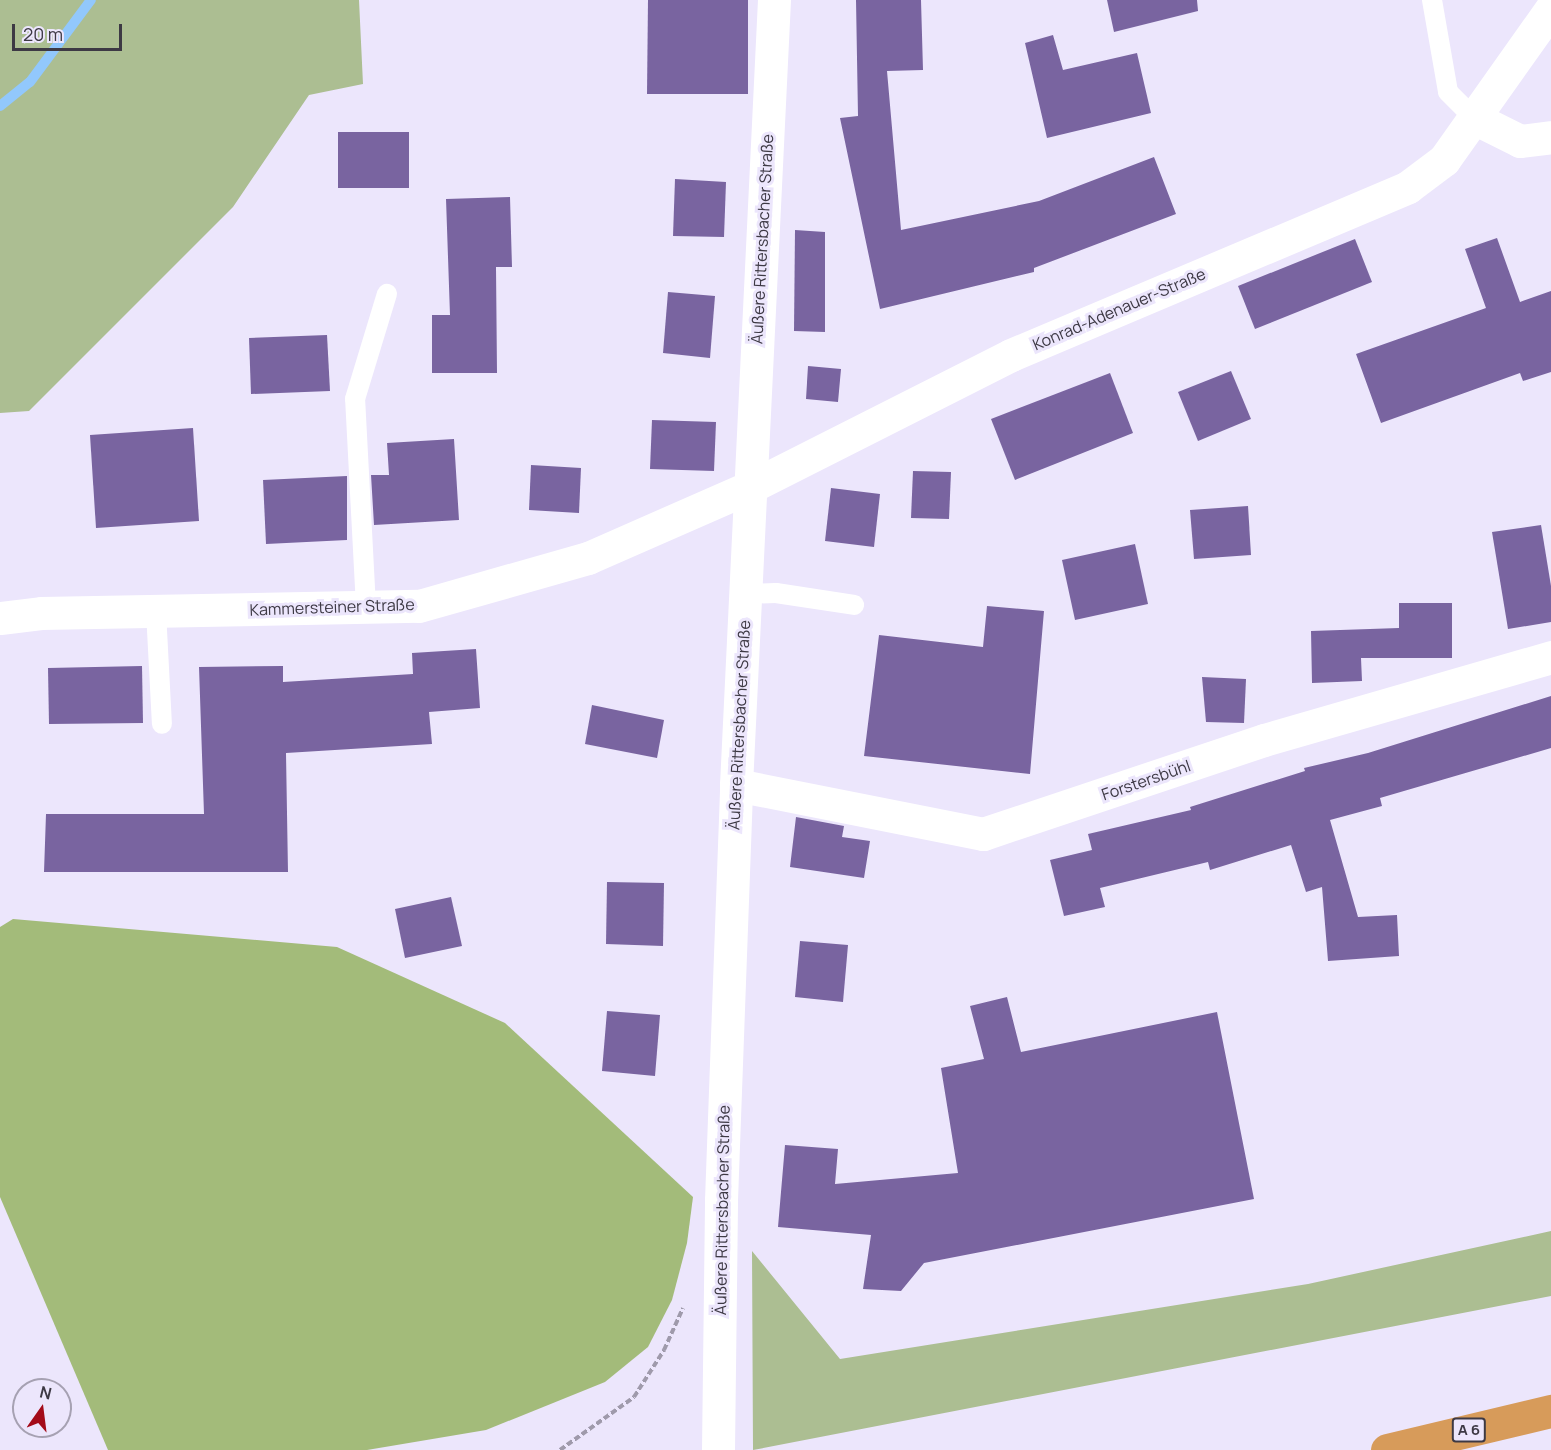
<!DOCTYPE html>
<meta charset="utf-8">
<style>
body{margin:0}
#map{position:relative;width:1551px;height:1450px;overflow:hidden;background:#ece6fc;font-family:Manrope,sans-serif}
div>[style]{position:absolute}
.green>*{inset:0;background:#acbe92}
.forest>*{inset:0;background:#a3bb7a}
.stream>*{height:10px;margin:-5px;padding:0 5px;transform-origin:5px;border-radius:5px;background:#92c8fc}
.building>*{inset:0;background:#7964a0}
.path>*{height:4px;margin-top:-2px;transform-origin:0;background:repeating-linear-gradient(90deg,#9f9aab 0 6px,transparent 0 9px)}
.service>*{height:20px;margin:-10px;padding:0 10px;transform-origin:10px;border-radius:10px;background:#fff}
.minor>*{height:33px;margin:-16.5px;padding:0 16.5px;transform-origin:16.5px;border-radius:16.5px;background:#fff}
.tertiary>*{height:33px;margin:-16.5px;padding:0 16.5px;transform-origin:16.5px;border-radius:16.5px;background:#fff}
.secondary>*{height:33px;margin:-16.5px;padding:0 16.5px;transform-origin:16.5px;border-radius:16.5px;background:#fff}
.motorway>*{height:33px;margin:-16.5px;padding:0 16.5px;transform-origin:16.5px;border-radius:16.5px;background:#d79b5a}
span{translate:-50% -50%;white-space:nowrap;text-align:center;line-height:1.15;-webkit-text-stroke:6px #ece6fc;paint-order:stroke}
.shield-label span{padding:2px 4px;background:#ece6fc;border:2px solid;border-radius:4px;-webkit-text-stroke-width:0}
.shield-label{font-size:15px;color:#3d3944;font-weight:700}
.street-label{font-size:16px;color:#3d3944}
.north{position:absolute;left:12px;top:1378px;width:60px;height:60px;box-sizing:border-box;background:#ece6fc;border:2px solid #a6a1b2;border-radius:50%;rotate:14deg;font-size:16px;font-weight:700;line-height:24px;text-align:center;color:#3d3944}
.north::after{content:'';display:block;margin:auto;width:21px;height:27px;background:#a40b19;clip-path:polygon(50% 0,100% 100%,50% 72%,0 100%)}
.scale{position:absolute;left:12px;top:24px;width:110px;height:27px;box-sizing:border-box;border:3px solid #3d3944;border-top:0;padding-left:8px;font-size:18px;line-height:21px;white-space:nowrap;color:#3d3944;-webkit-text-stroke:4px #ece6fc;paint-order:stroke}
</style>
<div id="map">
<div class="green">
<i style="clip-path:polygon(0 0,359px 0,363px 84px,309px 95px,233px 207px,29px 411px,0 413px)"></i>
<i style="clip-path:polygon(1551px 1231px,1551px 1296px,753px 1450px,752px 1251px,840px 1359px,1308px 1284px)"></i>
</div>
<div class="forest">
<i style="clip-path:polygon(13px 919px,337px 947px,505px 1023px,693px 1197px,687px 1243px,672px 1300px,648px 1347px,605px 1382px,486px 1430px,367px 1450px,108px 1450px,0 1197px,0 927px)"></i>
</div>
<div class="stream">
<i style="left:0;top:106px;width:38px;rotate:-39deg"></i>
<i style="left:30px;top:82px;width:102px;rotate:-53.4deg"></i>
</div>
<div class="building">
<i style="clip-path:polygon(648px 0,748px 0,748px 94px,647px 94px)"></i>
<i style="clip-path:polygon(856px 0,921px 0,923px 70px,887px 71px,901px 230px,1039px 201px,1154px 157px,1176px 214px,1034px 268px,1034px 272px,880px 309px,840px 118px,858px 116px)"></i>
<i style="clip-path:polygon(1107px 0,1197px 0,1198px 11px,1114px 32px)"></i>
<i style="clip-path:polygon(1053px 35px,1063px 70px,1137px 53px,1151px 113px,1047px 138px,1025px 43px)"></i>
<i style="clip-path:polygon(338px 132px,409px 132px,409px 188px,338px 188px)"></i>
<i style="clip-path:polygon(675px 179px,726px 182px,724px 237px,673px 236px)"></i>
<i style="clip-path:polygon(510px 197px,512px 267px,496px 267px,497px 373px,432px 373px,432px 315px,450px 315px,446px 199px)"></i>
<i style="clip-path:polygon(795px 230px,825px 232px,825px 332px,794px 331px)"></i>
<i style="clip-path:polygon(1497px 238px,1520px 302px,1551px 291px,1551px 372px,1523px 381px,1520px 373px,1381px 423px,1356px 354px,1486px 308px,1465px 249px)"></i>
<i style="clip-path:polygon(1355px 239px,1372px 282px,1255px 329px,1238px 286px)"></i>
<i style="clip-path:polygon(668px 292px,715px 296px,710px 358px,663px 353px)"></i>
<i style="clip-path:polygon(327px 335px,330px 391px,251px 394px,249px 338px)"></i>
<i style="clip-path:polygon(808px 366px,841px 369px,838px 402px,806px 399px)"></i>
<i style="clip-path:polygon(1231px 371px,1251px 419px,1198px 441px,1178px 392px)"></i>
<i style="clip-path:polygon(1110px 373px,1133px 433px,1015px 480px,991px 419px)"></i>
<i style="clip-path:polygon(652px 420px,716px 422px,714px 471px,650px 469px)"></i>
<i style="clip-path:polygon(193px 428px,199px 521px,96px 528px,90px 435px)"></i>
<i style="clip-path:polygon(454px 439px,459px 520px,374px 525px,371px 475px,389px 475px,387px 443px)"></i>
<i style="clip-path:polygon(531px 465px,581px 468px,579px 513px,529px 510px)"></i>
<i style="clip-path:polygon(913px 471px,951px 472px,949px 519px,911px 518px)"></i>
<i style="clip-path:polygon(347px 476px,347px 540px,266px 544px,263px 480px)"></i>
<i style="clip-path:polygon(831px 488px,880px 494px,874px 547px,825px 541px)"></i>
<i style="clip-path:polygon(1248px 506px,1251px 555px,1194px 559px,1190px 510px)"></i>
<i style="clip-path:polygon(1541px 525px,1551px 586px,1551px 622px,1508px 629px,1492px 532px)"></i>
<i style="clip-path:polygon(1135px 544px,1148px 604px,1075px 620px,1062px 560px)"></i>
<i style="clip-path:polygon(1399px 603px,1452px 603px,1452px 658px,1361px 658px,1362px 681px,1312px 683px,1311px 631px,1399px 628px)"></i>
<i style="clip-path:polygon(987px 606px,1044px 611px,1030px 774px,864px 756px,879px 635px,983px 647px)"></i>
<i style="clip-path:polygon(476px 649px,480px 708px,429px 712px,432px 744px,286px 753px,288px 872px,44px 872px,46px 814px,204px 814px,199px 667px,283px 666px,283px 682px,413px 674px,412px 653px)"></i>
<i style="clip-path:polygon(142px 666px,143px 723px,49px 724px,48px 668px)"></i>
<i style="clip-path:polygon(1202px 677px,1246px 679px,1244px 723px,1206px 722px)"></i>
<i style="clip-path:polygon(1551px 696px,1551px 748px,1380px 798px,1382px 806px,1330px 820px,1358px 917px,1397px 915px,1399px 956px,1328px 961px,1322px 887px,1306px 892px,1291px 845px,1210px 870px,1208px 862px,1100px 888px,1105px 907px,1064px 916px,1050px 860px,1092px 850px,1088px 834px,1191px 810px,1190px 807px,1305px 771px,1304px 768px,1368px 753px)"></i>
<i style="clip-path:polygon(592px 705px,664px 720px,657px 758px,585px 744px)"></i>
<i style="clip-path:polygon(796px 817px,844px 826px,842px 837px,870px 841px,864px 878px,790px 867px)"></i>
<i style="clip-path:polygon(607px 882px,664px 883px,663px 946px,606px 944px)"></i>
<i style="clip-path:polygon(451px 897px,462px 946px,405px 958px,395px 909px)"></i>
<i style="clip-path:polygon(800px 941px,848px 945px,843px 1002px,795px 997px)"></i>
<i style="clip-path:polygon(1007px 997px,1021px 1052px,1217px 1012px,1254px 1199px,924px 1263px,901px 1291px,863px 1289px,871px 1235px,778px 1227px,785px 1145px,838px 1149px,835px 1184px,958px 1173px,941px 1068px,984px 1059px,970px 1006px)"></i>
<i style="clip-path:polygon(607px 1011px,660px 1015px,655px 1076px,602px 1071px)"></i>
</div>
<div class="path">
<i style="left:560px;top:1450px;width:91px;rotate:-35.6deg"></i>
<i style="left:634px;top:1397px;width:56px;rotate:-57.4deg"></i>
<i style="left:664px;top:1350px;width:46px;rotate:-65.7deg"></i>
</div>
<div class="service">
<i style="left:1432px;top:0;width:93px;rotate:80.1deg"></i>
<i style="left:1448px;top:92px;width:37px;rotate:45deg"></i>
<i style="left:745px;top:594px;width:31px;rotate:-2deg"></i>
<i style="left:776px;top:593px;width:79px;rotate:8.7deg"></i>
<i style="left:366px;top:607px;width:208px;rotate:-93deg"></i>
<i style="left:355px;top:399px;width:110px;rotate:-73.1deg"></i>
<i style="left:156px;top:611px;width:113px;rotate:87deg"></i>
</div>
<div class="minor">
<i style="left:1474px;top:118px;width:51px;rotate:26.6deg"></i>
<i style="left:1520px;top:141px;width:31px;rotate:-7deg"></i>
<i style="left:750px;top:487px;width:292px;rotate:-26.8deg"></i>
<i style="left:1011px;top:355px;width:431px;rotate:-22.9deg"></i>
<i style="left:1408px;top:187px;width:45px;rotate:-36.9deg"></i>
<i style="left:1444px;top:160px;width:185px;rotate:-54.7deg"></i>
<i style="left:736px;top:785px;width:252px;rotate:11.2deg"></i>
<i style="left:983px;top:834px;width:296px;rotate:-18.5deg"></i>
<i style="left:1264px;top:740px;width:299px;rotate:-16.1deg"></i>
</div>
<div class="tertiary">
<i style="left:0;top:618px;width:41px;rotate:-7deg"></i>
<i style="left:41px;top:613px;width:378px;rotate:-1.1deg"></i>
<i style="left:419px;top:606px;width:176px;rotate:-15.9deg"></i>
<i style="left:588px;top:558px;width:177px;rotate:-23.7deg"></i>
</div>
<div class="secondary">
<i style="left:718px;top:1450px;width:250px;rotate:-89.3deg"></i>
<i style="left:721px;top:1200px;width:415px;rotate:-87.9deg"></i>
<i style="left:736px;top:785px;width:786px;rotate:-87.23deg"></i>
</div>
<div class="motorway">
<i style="left:1387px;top:1450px;width:169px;rotate:-13.4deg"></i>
</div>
<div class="shield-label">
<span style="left:1469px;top:1430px">A 6</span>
</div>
<div class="street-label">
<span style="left:762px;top:239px;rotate:-87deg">Äußere Rittersbacher Straße</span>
<span style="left:1119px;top:309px;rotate:-23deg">Konrad-Adenauer-Straße</span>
<span style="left:332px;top:607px;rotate:-2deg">Kammersteiner Straße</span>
<span style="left:739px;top:725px;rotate:-87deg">Äußere Rittersbacher Straße</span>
<span style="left:1146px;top:780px;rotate:-19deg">Forstersbühl</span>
<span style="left:722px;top:1210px;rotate:-89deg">Äußere Rittersbacher Straße</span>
</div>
<div class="north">N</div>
<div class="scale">20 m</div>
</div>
